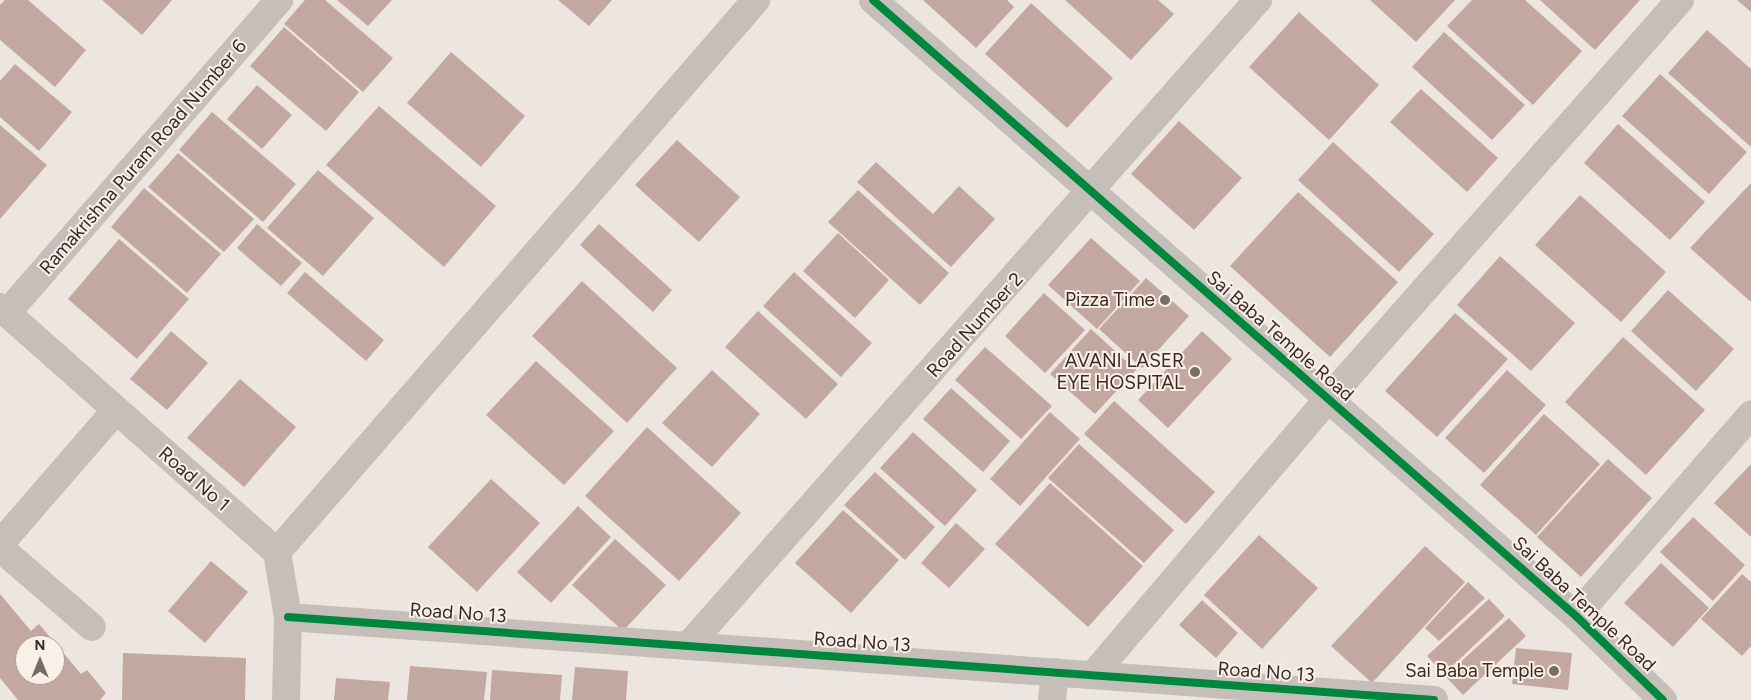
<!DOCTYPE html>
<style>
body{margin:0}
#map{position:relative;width:1751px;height:700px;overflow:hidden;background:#ede6e0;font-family:Figtree,sans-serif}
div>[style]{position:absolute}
.building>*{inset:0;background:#c2a8a1}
.street>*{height:28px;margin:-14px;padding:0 14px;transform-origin:14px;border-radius:14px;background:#c6beb9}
.cycleway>*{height:8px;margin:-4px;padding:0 4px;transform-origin:4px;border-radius:4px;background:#00873e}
.dots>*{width:14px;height:14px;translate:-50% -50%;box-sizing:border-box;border:2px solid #fbf0e7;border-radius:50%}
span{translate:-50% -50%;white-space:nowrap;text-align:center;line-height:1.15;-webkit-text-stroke:4px #fbf0e7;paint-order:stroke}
.street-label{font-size:19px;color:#382b27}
.poi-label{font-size:19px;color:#382b27}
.right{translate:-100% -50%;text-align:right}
.north{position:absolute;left:15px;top:635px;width:50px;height:50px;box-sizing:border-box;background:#fbf0e7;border:1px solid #ada19a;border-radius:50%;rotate:0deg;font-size:14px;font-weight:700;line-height:20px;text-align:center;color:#382b27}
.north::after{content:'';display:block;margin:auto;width:18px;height:22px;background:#776c68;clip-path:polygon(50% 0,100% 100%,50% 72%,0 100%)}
</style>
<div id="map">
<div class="building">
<i style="clip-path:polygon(5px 0,28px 0,86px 50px,55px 87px,0 40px,0 5px)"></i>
<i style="clip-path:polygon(102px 0,172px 0,142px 35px)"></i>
<i style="clip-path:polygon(305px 0,325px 0,393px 58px,363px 92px,284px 24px)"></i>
<i style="clip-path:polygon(337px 0,392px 0,368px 26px)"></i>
<i style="clip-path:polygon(558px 0,612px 0,589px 26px)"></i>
<i style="clip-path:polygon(923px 0,1007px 0,1014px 7px,976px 48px)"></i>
<i style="clip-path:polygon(1065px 0,1158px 0,1174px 14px,1131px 60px)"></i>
<i style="clip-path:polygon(1370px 0,1455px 0,1416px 42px)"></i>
<i style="clip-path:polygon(1472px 0,1525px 0,1582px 51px,1533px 105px,1447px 26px)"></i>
<i style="clip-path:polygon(1540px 0,1640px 0,1595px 50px)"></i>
<i style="clip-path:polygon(1737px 0,1751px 0,1751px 12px)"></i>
<i style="clip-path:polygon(1031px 3px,1113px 78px,1067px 128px,985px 54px)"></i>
<i style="clip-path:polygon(1299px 12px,1379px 85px,1329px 140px,1249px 67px)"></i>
<i style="clip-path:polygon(284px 27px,359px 92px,326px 131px,250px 66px)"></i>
<i style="clip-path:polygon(1707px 30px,1751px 69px,1751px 147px,1668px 73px)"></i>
<i style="clip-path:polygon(1444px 32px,1525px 105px,1492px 140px,1412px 67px)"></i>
<i style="clip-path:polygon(451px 52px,525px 116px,481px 167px,407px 103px)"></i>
<i style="clip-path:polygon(15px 64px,72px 112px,39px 151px,0 117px,0 81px)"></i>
<i style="clip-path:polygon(1660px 74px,1747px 152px,1709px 194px,1622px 116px)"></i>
<i style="clip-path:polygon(257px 85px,292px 115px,262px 149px,227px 119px)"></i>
<i style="clip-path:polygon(1421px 89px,1498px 158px,1467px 192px,1390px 122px)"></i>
<i style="clip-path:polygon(379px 106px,496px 206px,444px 267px,326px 165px)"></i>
<i style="clip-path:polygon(212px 112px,296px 184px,263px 222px,179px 150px)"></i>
<i style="clip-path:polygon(1179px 121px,1242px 178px,1194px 230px,1131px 174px)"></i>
<i style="clip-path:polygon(1618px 124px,1705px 202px,1670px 240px,1584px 163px)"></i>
<i style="clip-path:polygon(0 125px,47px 165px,0 219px)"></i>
<i style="clip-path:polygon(677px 140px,740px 197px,699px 242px,635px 185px)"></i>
<i style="clip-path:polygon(1333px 142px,1434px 234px,1399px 272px,1298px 180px)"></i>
<i style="clip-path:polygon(178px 153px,254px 219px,224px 252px,148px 187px)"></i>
<i style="clip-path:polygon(876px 162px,933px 214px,959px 186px,995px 219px,951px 267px,857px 182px)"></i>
<i style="clip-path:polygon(318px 170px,374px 218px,323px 276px,267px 228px)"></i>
<i style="clip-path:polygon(1751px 183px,1751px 302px,1690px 248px)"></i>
<i style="clip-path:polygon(144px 188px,221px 254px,187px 293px,111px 227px)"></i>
<i style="clip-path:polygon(858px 190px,949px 273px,920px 305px,828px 222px)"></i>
<i style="clip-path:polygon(1298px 192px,1398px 282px,1330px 357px,1230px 266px)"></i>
<i style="clip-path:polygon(1580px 195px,1666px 272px,1621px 322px,1535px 245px)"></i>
<i style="clip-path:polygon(257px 224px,302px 263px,281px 286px,237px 248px)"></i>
<i style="clip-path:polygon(599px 224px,672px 290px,653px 312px,580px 245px)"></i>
<i style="clip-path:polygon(838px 233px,889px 280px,855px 318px,803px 271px)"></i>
<i style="clip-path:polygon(1091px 238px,1140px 281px,1097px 329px,1048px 285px)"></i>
<i style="clip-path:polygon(119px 239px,189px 299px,137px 359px,68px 299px)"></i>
<i style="clip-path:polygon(1500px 256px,1575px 323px,1531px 371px,1457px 305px)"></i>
<i style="clip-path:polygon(305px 272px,384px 340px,366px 361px,287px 293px)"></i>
<i style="clip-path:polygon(794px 272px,872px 343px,841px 377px,763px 306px)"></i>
<i style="clip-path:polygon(1146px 278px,1189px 316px,1142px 368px,1099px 329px)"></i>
<i style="clip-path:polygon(582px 281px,677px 368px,627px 423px,532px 336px)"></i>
<i style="clip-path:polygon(1668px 290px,1734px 349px,1696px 391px,1631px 331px)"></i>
<i style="clip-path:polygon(1044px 293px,1085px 330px,1045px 373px,1005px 336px)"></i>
<i style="clip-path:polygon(758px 311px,838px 384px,806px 419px,725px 347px)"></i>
<i style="clip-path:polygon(1455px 313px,1508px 359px,1437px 437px,1385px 391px)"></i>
<i style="clip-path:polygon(1091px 329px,1136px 370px,1095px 414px,1050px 374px)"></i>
<i style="clip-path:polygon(171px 331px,208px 363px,167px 410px,130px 379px)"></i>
<i style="clip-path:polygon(1202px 331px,1232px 359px,1168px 428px,1138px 400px)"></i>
<i style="clip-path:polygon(1623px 337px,1705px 410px,1646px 475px,1565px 402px)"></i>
<i style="clip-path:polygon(985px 347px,1052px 406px,1021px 439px,955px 380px)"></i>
<i style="clip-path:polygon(536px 361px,614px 431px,564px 485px,486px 415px)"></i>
<i style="clip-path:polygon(712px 370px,760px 414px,712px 467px,662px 423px)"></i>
<i style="clip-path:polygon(1507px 370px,1546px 405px,1484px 473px,1445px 438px)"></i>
<i style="clip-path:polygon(240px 379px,296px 427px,244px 487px,187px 438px)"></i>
<i style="clip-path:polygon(951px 388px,1010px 441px,983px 472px,923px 419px)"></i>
<i style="clip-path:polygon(1114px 401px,1215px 492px,1186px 524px,1084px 434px)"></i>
<i style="clip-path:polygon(1050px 412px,1080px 439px,1020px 506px,990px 479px)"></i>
<i style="clip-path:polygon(1544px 414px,1600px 464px,1536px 535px,1480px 485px)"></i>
<i style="clip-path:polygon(647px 427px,741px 513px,679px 581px,585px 496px)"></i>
<i style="clip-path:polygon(913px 432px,977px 490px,945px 526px,880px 468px)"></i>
<i style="clip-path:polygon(1079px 444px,1174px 530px,1144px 563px,1048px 478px)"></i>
<i style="clip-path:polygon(1608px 459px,1652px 498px,1581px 577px,1537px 537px)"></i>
<i style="clip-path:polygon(1751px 464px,1751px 537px,1714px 503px)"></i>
<i style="clip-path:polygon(875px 472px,935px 527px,905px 560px,844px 505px)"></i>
<i style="clip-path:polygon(491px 479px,540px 523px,477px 592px,428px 547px)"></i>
<i style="clip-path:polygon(1050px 483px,1143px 566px,1088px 627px,995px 544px)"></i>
<i style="clip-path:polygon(578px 506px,611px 537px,551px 603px,517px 572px)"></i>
<i style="clip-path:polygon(843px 510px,899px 560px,851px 613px,795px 563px)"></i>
<i style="clip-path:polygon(1693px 517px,1745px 565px,1713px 601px,1660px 552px)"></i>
<i style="clip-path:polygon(956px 523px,985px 549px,949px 588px,921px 563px)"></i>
<i style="clip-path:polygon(1259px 535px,1318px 588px,1262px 649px,1204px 595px)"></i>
<i style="clip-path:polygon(615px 539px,666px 585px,623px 631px,572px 585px)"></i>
<i style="clip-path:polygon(1425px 546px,1465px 582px,1372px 683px,1331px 646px)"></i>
<i style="clip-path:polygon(211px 561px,248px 592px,205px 643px,168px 611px)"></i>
<i style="clip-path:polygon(1661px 563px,1709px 608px,1673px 647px,1624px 603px)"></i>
<i style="clip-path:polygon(1742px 574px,1751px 582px,1751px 646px,1742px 656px,1701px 619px)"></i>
<i style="clip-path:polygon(1468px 582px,1485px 598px,1439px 641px,1425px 628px)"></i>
<i style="clip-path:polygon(evenodd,0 594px,31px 631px,39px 624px,81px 674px,87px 670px,106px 693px,100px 700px,18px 700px,0 678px,0 594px,25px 645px,55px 645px,55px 675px,25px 675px,25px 645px)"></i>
<i style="clip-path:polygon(1489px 599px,1505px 616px,1444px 674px,1427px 656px)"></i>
<i style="clip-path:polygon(1202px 600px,1238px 633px,1216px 658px,1179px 625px)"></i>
<i style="clip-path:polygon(1509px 618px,1526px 636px,1463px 695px,1445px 676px)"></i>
<i style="clip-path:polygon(1516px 648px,1572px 653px,1568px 690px,1512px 684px)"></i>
<i style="clip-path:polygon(123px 653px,246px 658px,245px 700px,122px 700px)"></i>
<i style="clip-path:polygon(410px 666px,487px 672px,484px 700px,407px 700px)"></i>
<i style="clip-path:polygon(575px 667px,628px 671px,626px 700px,572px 700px)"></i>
<i style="clip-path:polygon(492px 670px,562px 675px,560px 700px,490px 700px)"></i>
<i style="clip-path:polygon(336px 678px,390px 682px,388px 700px,334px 700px)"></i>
</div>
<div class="street">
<i style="left:873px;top:0;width:935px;rotate:41.23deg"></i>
<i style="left:1576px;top:616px;width:121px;rotate:44deg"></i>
<i style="left:0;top:307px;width:370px;rotate:41.5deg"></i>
<i style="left:277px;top:552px;width:66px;rotate:80.4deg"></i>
<i style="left:288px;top:617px;width:83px;rotate:91.4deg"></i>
<i style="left:7px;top:313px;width:415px;rotate:-49deg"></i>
<i style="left:0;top:544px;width:177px;rotate:-49.1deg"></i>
<i style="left:0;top:548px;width:121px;rotate:40.7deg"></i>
<i style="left:277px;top:552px;width:731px;rotate:-49.05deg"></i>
<i style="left:1576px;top:616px;width:267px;rotate:-49deg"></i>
<i style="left:288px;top:617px;width:1149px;rotate:4.14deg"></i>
<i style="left:688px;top:646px;width:862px;rotate:-48.58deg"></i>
<i style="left:1093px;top:675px;width:362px;rotate:-49.6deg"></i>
<i style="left:1328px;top:399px;width:532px;rotate:-48.58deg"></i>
<i style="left:1052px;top:700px;width:28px;rotate:-84deg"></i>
</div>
<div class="cycleway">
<i style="left:873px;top:0;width:935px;rotate:41.23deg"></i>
<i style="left:1576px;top:616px;width:121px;rotate:44deg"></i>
<i style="left:288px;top:617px;width:1149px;rotate:4.14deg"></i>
</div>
<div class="dots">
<i style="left:1165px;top:300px;background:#776c68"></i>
<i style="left:1195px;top:372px;background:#776c68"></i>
<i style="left:1554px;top:671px;background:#776c68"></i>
</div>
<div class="street-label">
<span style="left:143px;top:157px;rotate:-49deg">Ramakrishna Puram Road Number 6</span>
<span style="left:975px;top:325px;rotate:-48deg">Road Number 2</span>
<span style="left:1280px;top:336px;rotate:41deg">Sai Baba Temple Road</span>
<span style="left:194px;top:479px;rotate:41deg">Road No 1</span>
<span style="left:1584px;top:604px;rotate:43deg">Sai Baba Temple Road</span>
<span style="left:458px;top:613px;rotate:4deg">Road No 13</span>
<span style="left:862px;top:642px;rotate:4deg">Road No 13</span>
<span style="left:1266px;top:672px;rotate:4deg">Road No 13</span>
</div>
<div class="poi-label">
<span class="right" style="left:1155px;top:300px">Pizza Time</span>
<span class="right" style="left:1184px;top:372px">AVANI LASER<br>EYE HOSPITAL</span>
<span class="right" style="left:1544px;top:671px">Sai Baba Temple</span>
</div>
<div class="north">N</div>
</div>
